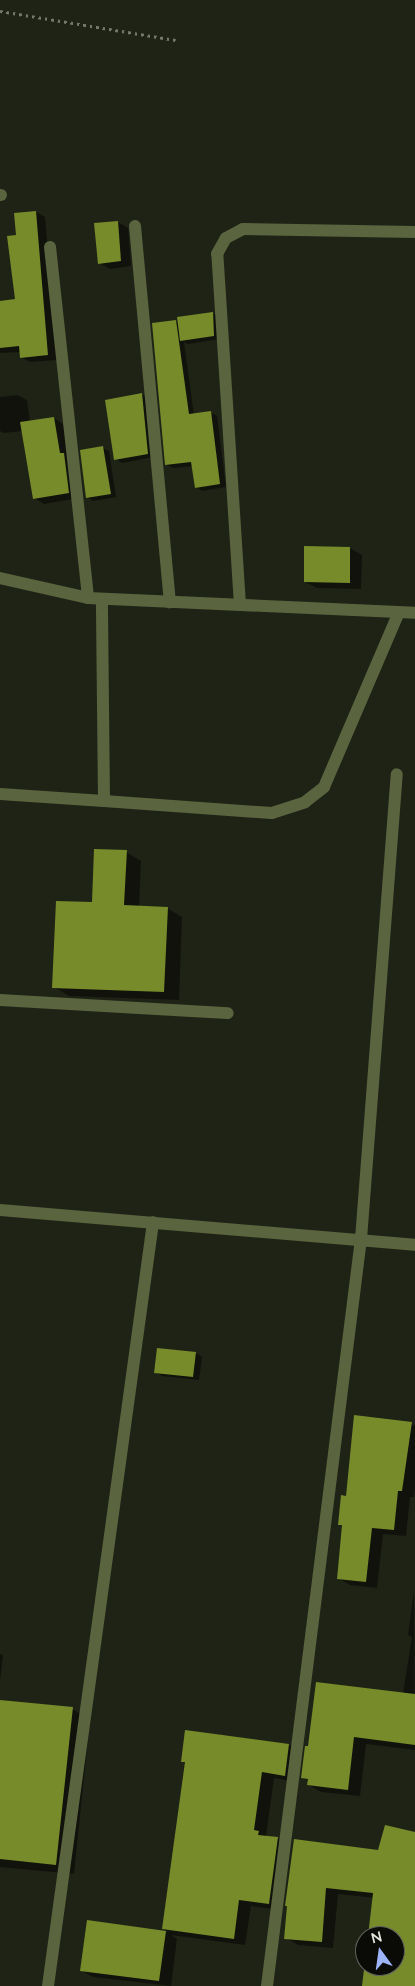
<!DOCTYPE html>
<style>
body{margin:0}
#map{position:relative;width:415px;height:1986px;overflow:hidden;background:#1f2316;font-family:Lato,sans-serif}
div>[style]{position:absolute}
.shadow>*{inset:0;background:#0007}
.building>*{inset:0;background:#778b2a}
.path>*{height:3px;margin-top:-1.5px;transform-origin:0;background:repeating-linear-gradient(90deg,#74776c 0 2.5px,transparent 0 6.5px)}
.minor>*{height:12px;margin:-6px;padding:0 6px;transform-origin:6px;border-radius:6px;background:#5a643f}
span{translate:-50% -50%;white-space:nowrap;text-align:center;line-height:1.15;-webkit-text-stroke:4.5px #0a0b06;paint-order:stroke}
.north{position:absolute;left:355px;top:1926px;width:50px;height:50px;box-sizing:border-box;background:#0a0b06;border:1px solid #62645d;border-radius:50%;rotate:346deg;font-size:14px;font-weight:700;line-height:20px;text-align:center;color:#e6e9e0}
.north::after{content:'';display:block;margin:auto;width:18px;height:22px;background:#9db4fd;clip-path:polygon(50% 0,100% 100%,50% 72%,0 100%)}
</style>
<div id="map">
<div class="shadow">
<i style="clip-path:polygon(36px 212px,45px 217px,57px 360px,30px 362px,21px 357px,21px 352px,0 353px,0 303px,16px 300px,17px 236px)"></i>
<i style="clip-path:polygon(118px 222px,128px 228px,131px 266px,110px 269px,99px 263px)"></i>
<i style="clip-path:polygon(212px 313px,219px 317px,220px 339px,188px 344px,184px 342px,194px 415px,211px 413px,217px 416px,226px 487px,202px 491px,196px 487px,193px 466px,173px 468px,167px 465px,176px 321px,179px 323px)"></i>
<i style="clip-path:polygon(142px 394px,148px 398px,154px 457px,122px 463px,116px 459px,106px 401px)"></i>
<i style="clip-path:polygon(17px 395px,27px 400px,30px 422px,54px 418px,63px 424px,78px 498px,44px 504px,34px 498px,23px 431px,4px 433px,0 431px,0 397px)"></i>
<i style="clip-path:polygon(103px 448px,109px 451px,116px 497px,93px 501px,87px 497px)"></i>
<i style="clip-path:polygon(350px 548px,362px 555px,361px 589px,317px 588px,305px 582px)"></i>
<i style="clip-path:polygon(126px 852px,141px 861px,139px 907px,167px 908px,182px 917px,179px 1000px,69px 996px,54px 987px)"></i>
<i style="clip-path:polygon(196px 1353px,202px 1357px,199px 1380px,162px 1376px,156px 1372px)"></i>
<i style="clip-path:polygon(412px 1424px,415px 1426px,415px 1487px,414px 1497px,410px 1497px,406px 1536px,383px 1534px,377px 1588px,350px 1585px,338px 1578px,344px 1527px,339px 1524px,347px 1497px)"></i>
<i style="clip-path:polygon(414px 1592px,415px 1750px,366px 1744px,360px 1796px,321px 1792px,309px 1785px,309px 1781px,303px 1777px,403px 1693px,412px 1637px,408px 1635px)"></i>
<i style="clip-path:polygon(0 1654px,3px 1655px,0 1681px)"></i>
<i style="clip-path:polygon(0 1701px,72px 1709px,90px 1719px,74px 1874px,0 1867px)"></i>
<i style="clip-path:polygon(186px 1732px,289px 1745px,301px 1752px,297px 1782px,274px 1778px,266px 1836px,277px 1838px,289px 1845px,281px 1910px,251px 1906px,245px 1945px,171px 1935px,177px 1939px,171px 1986px,93px 1977px,81px 1970px,88px 1922px,169px 1932px,163px 1929px,186px 1763px,182px 1761px)"></i>
<i style="clip-path:polygon(415px 1833px,415px 1986px,363px 1986px,366px 1966px,395px 1966px,395px 1936px,370px 1936px,375px 1898px,338px 1894px,333px 1948px,298px 1945px,286px 1938px,289px 1907px,379px 1851px)"></i>
</div>
<div class="building">
<i style="clip-path:polygon(36px 211px,48px 355px,20px 358px,19px 346px,0 348px,0 301px,15px 299px,7px 236px,16px 235px,14px 213px)"></i>
<i style="clip-path:polygon(118px 221px,121px 261px,98px 264px,94px 223px)"></i>
<i style="clip-path:polygon(213px 312px,214px 336px,180px 341px,177px 317px)"></i>
<i style="clip-path:polygon(176px 320px,189px 414px,211px 411px,220px 484px,195px 488px,191px 462px,165px 465px,152px 323px)"></i>
<i style="clip-path:polygon(142px 393px,148px 454px,114px 460px,105px 400px)"></i>
<i style="clip-path:polygon(54px 417px,60px 453px,64px 453px,69px 493px,33px 499px,20px 422px)"></i>
<i style="clip-path:polygon(103px 446px,111px 494px,86px 498px,80px 450px)"></i>
<i style="clip-path:polygon(304px 546px,350px 547px,350px 583px,304px 582px)"></i>
<i style="clip-path:polygon(94px 849px,127px 850px,124px 905px,168px 907px,164px 992px,52px 988px,56px 901px,92px 902px)"></i>
<i style="clip-path:polygon(157px 1348px,196px 1352px,193px 1377px,154px 1373px)"></i>
<i style="clip-path:polygon(354px 1415px,412px 1422px,402px 1491px,398px 1491px,394px 1530px,372px 1528px,366px 1582px,337px 1579px,342px 1525px,338px 1525px,341px 1495px,346px 1496px)"></i>
<i style="clip-path:polygon(316px 1682px,415px 1694px,415px 1745px,354px 1737px,348px 1790px,307px 1785px,308px 1779px,301px 1778px,305px 1746px,308px 1746px)"></i>
<i style="clip-path:polygon(0 1700px,73px 1707px,56px 1865px,0 1859px)"></i>
<i style="clip-path:polygon(185px 1730px,289px 1744px,285px 1776px,262px 1772px,254px 1830px,259px 1831px,258px 1835px,278px 1837px,269px 1904px,239px 1900px,234px 1939px,162px 1929px,185px 1762px,181px 1762px)"></i>
<i style="clip-path:polygon(385px 1825px,415px 1832px,415px 1986px,362px 1986px,365px 1961px,365px 1966px,395px 1966px,395px 1936px,368px 1936px,373px 1893px,326px 1888px,322px 1942px,284px 1939px,287px 1906px,285px 1906px,294px 1839px,378px 1850px)"></i>
<i style="clip-path:polygon(87px 1920px,166px 1931px,159px 1981px,80px 1971px)"></i>
</div>
<div class="path">
<i style="left:0;top:11px;width:178px;rotate:9.4deg"></i>
</div>
<div class="minor">
<i style="left:0;top:195px;width:1px"></i>
<i style="left:135px;top:226px;width:378px;rotate:84.7deg"></i>
<i style="left:50px;top:247px;width:353px;rotate:83.8deg"></i>
<i style="left:0;top:578px;width:90px;rotate:12.8deg"></i>
<i style="left:88px;top:598px;width:327px;rotate:2.6deg"></i>
<i style="left:240px;top:605px;width:352px;rotate:-93.7deg"></i>
<i style="left:217px;top:254px;width:18px;rotate:-61deg"></i>
<i style="left:226px;top:238px;width:19px;rotate:-28deg"></i>
<i style="left:243px;top:229px;width:172px;rotate:1deg"></i>
<i style="left:0;top:794px;width:104px;rotate:3.9deg"></i>
<i style="left:104px;top:801px;width:202px;rotate:-90.6deg"></i>
<i style="left:104px;top:801px;width:168px;rotate:4.1deg"></i>
<i style="left:272px;top:813px;width:35px;rotate:-18deg"></i>
<i style="left:305px;top:802px;width:24px;rotate:-38deg"></i>
<i style="left:324px;top:787px;width:190px;rotate:-66.8deg"></i>
<i style="left:0;top:1000px;width:228px;rotate:3.3deg"></i>
<i style="left:0;top:1210px;width:416px;rotate:4.8deg"></i>
<i style="left:48px;top:1986px;width:771px;rotate:-82.17deg"></i>
<i style="left:267px;top:1986px;width:753px;rotate:-82.83deg"></i>
<i style="left:361px;top:1239px;width:466px;rotate:-85.6deg"></i>
</div>
<div class="north">N</div>
</div>
